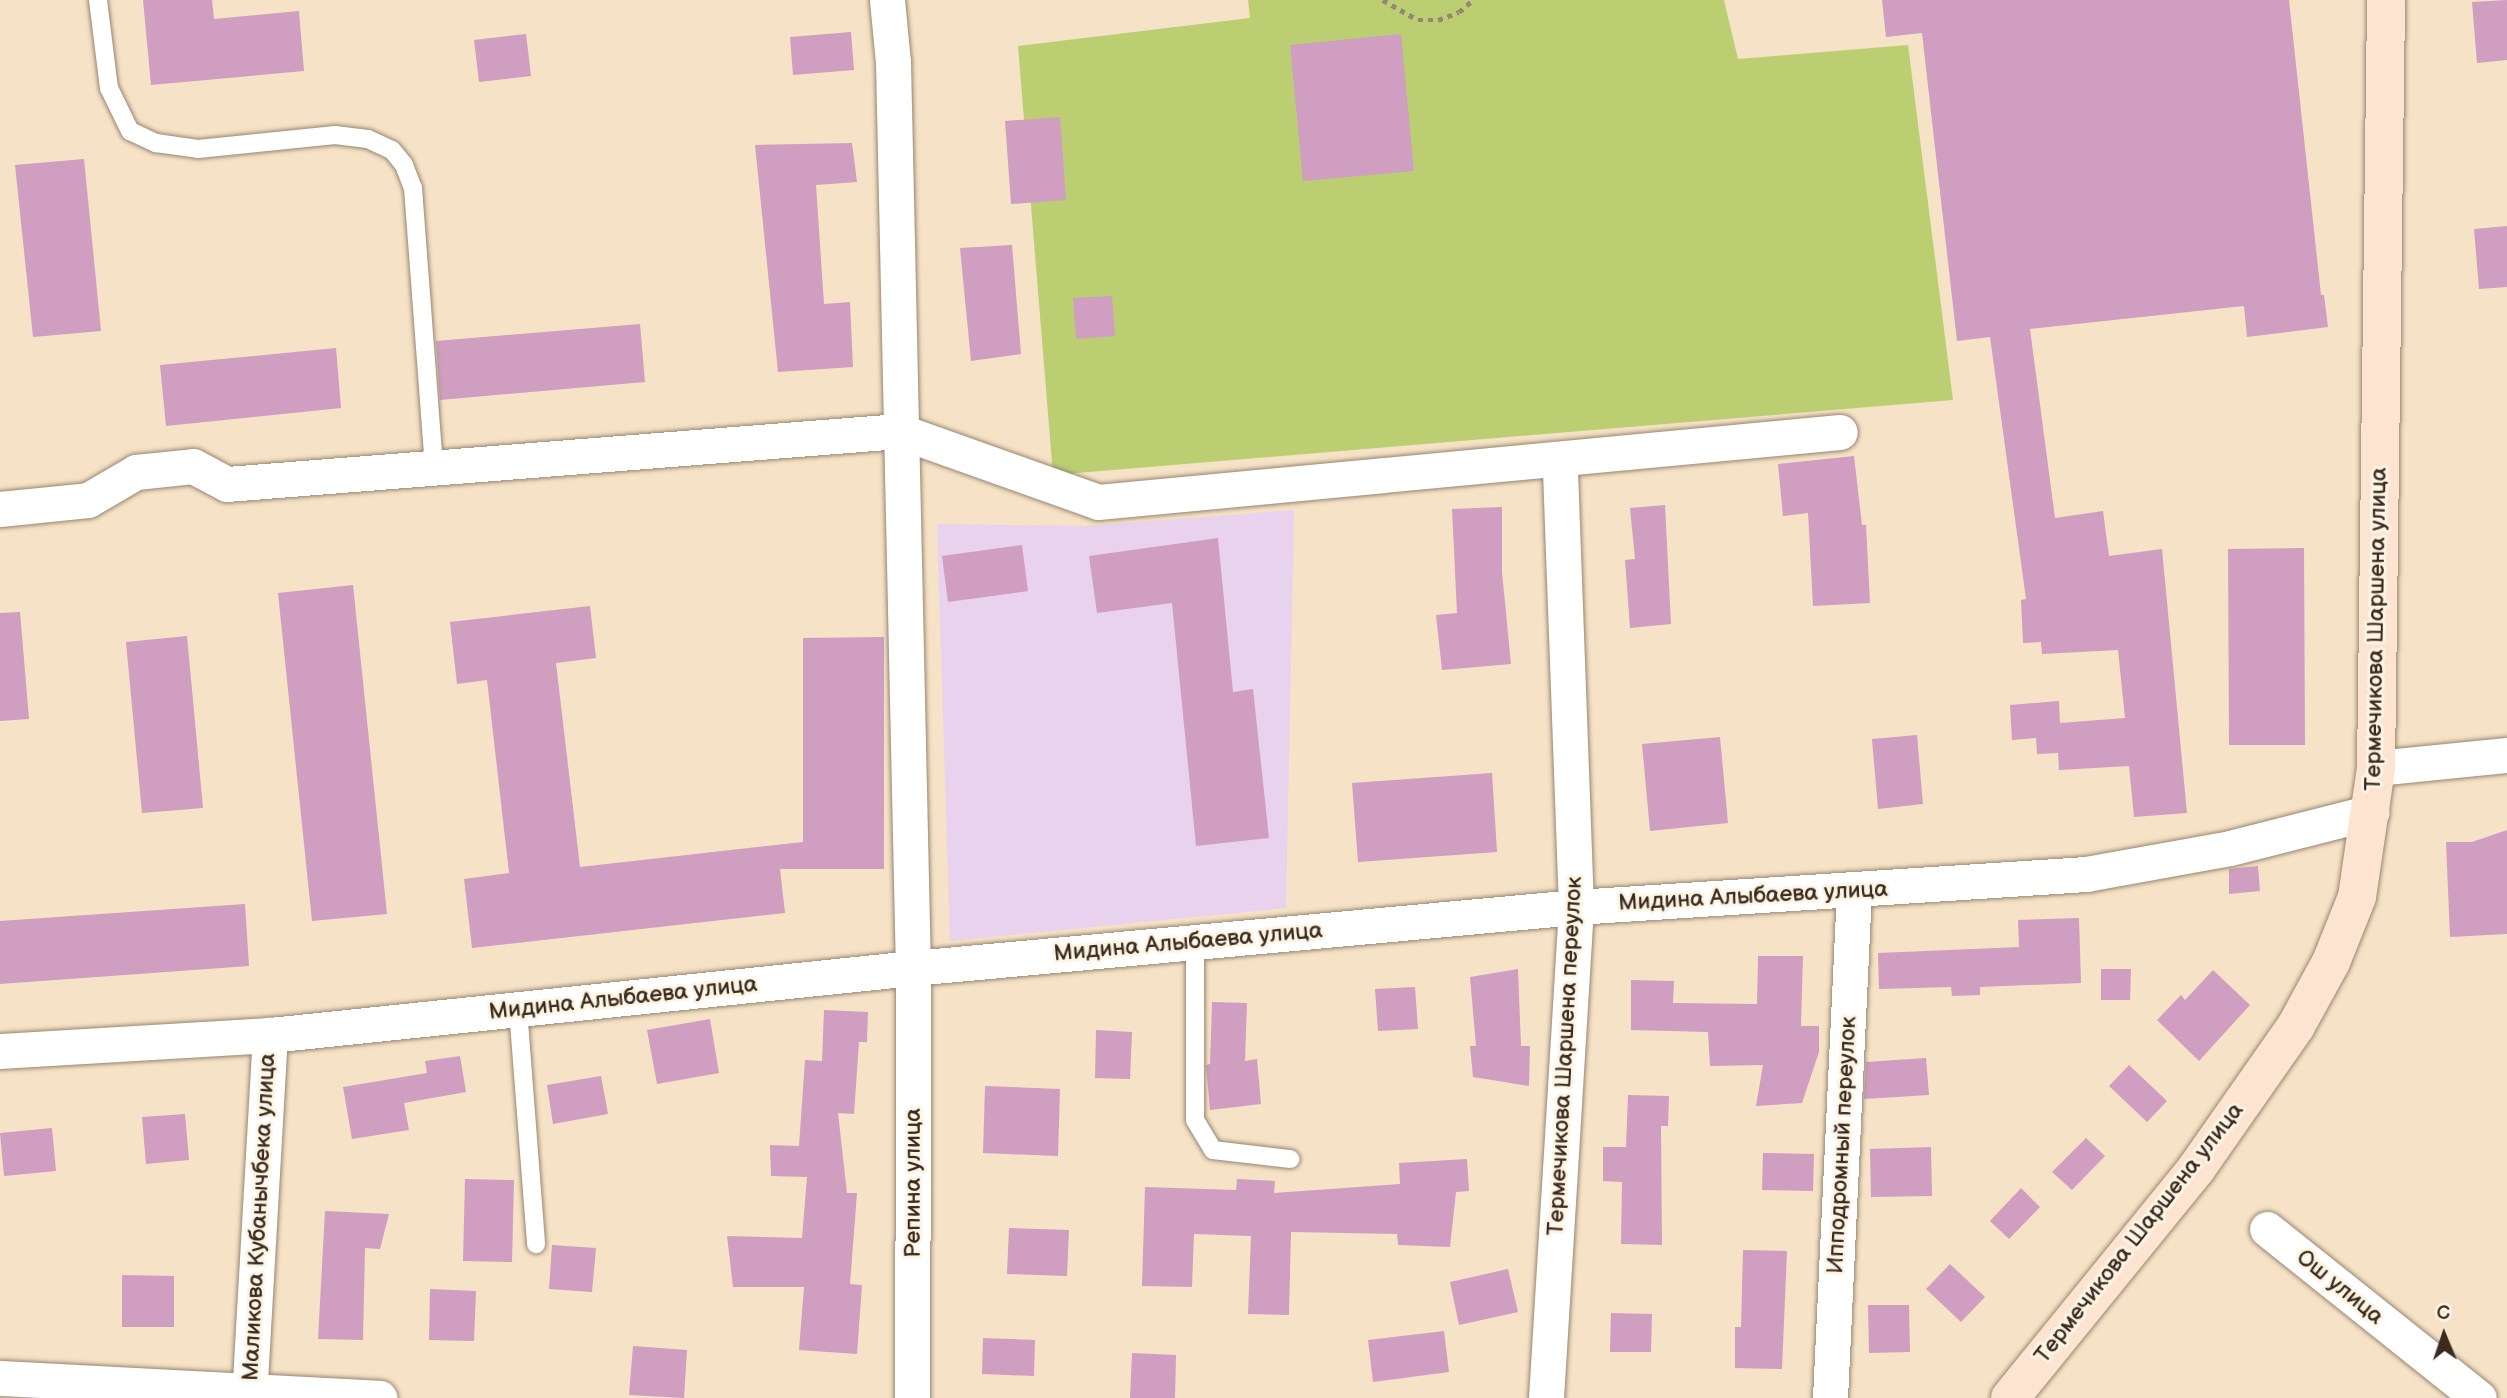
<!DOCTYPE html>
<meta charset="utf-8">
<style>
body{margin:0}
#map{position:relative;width:2507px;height:1398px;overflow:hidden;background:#f6e2c6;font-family:"Balsamiq Sans",sans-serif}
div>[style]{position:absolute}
.built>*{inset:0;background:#e9d2ed}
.green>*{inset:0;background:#bbce72}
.building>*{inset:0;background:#cf9ec1}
.path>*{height:4.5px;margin-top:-2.25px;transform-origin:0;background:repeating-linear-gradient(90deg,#988672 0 5px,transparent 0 10px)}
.roads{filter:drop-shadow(0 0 2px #988672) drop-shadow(0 0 2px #988672)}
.lane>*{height:18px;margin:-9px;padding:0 9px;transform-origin:9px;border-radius:9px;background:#fff}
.street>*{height:35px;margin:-17.5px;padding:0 17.5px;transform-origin:17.5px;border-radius:17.5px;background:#fff}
.secondary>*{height:38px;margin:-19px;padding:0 19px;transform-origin:19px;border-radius:19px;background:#fde4d1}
span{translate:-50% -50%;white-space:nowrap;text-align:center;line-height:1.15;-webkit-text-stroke:6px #fcf5e5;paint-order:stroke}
.street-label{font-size:23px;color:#3b2a1e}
.north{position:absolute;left:2409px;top:1300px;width:70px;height:70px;-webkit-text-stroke:5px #fcf5e5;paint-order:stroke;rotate:358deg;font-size:19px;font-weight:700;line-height:28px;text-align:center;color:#3b2a1e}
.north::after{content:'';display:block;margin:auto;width:24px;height:32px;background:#3b2a1e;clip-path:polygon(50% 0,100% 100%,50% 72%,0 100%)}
</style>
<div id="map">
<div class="built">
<i style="clip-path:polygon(1294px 510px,1286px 908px,950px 941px,937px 524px,1087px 526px)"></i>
</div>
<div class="green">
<i style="clip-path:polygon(1248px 0,1724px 0,1738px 59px,1908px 45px,1953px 400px,1053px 475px,1018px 46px,1250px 18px)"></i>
</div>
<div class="building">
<i style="clip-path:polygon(143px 0,212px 0,214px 19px,299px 11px,304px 71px,151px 85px)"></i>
<i style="clip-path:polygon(1882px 0,2289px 0,2321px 295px,2324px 295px,2328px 327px,2247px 337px,2244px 306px,2030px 329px,2055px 518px,2103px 511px,2109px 556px,2162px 549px,2187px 813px,2134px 817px,2129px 766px,2059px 770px,2058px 753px,2037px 754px,2036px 738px,2012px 740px,2010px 705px,2059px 701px,2060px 723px,2125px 718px,2118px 650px,2042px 654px,2041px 642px,2023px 643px,2021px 600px,2026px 599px,1990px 337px,1957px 341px,1922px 33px,1886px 37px)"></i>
<i style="clip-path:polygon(2507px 0,2507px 60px,2477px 63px,2472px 2px)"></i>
<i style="clip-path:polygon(851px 32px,854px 70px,793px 75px,790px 37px)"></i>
<i style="clip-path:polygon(526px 34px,531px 76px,479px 82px,474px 40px)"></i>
<i style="clip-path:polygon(1401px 34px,1414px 171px,1303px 181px,1290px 45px)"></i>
<i style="clip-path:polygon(1060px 117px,1066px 200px,1011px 204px,1005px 121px)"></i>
<i style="clip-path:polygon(852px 143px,857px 182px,816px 185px,824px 304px,850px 302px,853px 367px,778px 372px,755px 145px)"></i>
<i style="clip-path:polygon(84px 159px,101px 331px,33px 337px,15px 165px)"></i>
<i style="clip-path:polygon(2507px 226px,2507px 287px,2479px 289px,2474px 229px)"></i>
<i style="clip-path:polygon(1012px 245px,1021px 354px,971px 361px,960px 248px)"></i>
<i style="clip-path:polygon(1112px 296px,1115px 336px,1076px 339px,1073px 298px)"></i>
<i style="clip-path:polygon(640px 324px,645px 382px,440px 400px,436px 341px)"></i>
<i style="clip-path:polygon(336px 348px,341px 408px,166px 426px,160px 365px)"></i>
<i style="clip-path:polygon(1854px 456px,1862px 525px,1866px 525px,1870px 603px,1813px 606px,1808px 513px,1783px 516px,1778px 464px)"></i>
<i style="clip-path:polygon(1665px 505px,1671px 624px,1630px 628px,1625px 560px,1635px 559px,1630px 508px)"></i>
<i style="clip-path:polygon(1502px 507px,1502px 572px,1511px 664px,1442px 670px,1436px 615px,1457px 613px,1452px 509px)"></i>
<i style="clip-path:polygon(1218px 538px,1233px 692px,1253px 689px,1269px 838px,1196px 846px,1172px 603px,1097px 613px,1089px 556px)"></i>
<i style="clip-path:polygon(1022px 545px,1028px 591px,948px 602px,942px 556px)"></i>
<i style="clip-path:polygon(2304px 548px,2305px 745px,2229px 745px,2228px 549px)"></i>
<i style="clip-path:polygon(353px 585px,387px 914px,312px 921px,278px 593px)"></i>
<i style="clip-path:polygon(590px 606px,596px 658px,556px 663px,580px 867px,803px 842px,803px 638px,884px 637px,884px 869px,780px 869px,785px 913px,472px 948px,464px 879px,509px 873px,487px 680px,457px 684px,450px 622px)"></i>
<i style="clip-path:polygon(20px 612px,29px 719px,0 721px,0 613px)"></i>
<i style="clip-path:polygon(187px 636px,203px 808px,142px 813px,126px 642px)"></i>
<i style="clip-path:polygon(1917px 735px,1923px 804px,1878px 809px,1872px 739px)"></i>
<i style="clip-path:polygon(1720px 737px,1728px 823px,1650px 831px,1642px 744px)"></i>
<i style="clip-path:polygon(1492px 773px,1497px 852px,1358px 862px,1352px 783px)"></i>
<i style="clip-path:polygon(2507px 830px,2507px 934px,2450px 937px,2446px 842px,2472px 842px)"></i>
<i style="clip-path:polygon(2258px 866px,2260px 891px,2229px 894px,2229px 869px)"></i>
<i style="clip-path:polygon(245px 904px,249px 966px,0 984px,0 921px)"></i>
<i style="clip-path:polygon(2079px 918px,2081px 983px,1980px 987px,1980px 995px,1952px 996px,1951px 987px,1879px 989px,1878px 953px,2019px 947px,2018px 920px)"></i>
<i style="clip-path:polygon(1758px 956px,1803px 956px,1801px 1026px,1819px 1026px,1819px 1052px,1802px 1103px,1756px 1106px,1763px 1065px,1710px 1066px,1708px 1032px,1631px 1030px,1631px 980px,1674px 981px,1673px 1003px,1757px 1004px)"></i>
<i style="clip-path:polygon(1518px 969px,1521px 1046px,1530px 1046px,1529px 1086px,1473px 1077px,1470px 1046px,1476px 1046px,1470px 977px)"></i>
<i style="clip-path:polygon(2101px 969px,2131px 969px,2130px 1000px,2101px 1000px)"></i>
<i style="clip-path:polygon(2213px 970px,2250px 1005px,2199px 1061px,2157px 1020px,2181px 995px,2185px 1000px)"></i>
<i style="clip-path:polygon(1415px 987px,1418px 1029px,1378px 1031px,1375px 989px)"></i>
<i style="clip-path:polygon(1212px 1002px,1247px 1003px,1245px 1061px,1257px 1059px,1261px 1104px,1210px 1110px,1206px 1065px,1210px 1064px)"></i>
<i style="clip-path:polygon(824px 1010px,868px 1012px,867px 1042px,859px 1042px,854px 1114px,838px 1113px,847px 1193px,857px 1193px,850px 1284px,862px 1285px,857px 1354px,799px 1350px,804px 1287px,733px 1287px,727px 1236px,802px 1238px,807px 1177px,771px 1176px,770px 1145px,799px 1146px,805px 1060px,822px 1061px)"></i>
<i style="clip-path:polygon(710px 1019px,719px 1073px,657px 1084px,647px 1030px)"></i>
<i style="clip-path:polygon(1096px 1030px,1132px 1032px,1130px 1079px,1095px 1078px)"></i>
<i style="clip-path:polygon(460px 1056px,466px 1092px,404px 1103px,409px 1130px,352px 1139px,343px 1087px,427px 1073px,425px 1061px)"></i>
<i style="clip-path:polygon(1926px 1058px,1929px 1095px,1864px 1099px,1866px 1062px)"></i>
<i style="clip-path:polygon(2129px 1065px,2167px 1101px,2147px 1122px,2109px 1086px)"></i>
<i style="clip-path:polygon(601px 1076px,608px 1114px,553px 1124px,547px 1085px)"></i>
<i style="clip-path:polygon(985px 1086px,1060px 1089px,1058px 1156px,983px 1153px)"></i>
<i style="clip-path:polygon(1628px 1095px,1669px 1096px,1668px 1126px,1661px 1126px,1662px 1245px,1621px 1244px,1622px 1182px,1603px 1181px,1603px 1147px,1626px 1147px)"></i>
<i style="clip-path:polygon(185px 1114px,189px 1160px,146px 1164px,142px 1117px)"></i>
<i style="clip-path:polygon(52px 1128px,56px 1171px,4px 1176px,0 1133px)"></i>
<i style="clip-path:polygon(2086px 1138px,2105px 1156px,2072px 1190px,2052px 1172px)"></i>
<i style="clip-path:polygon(1931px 1147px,1932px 1196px,1871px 1197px,1870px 1149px)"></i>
<i style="clip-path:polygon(1763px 1153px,1814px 1154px,1813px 1191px,1762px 1190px)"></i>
<i style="clip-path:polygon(1467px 1159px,1469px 1191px,1456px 1192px,1450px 1247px,1398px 1245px,1397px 1234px,1291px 1232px,1289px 1315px,1248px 1314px,1251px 1236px,1194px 1234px,1192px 1287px,1142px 1286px,1145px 1187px,1236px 1190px,1237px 1179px,1275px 1181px,1274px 1193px,1400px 1184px,1399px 1163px)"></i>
<i style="clip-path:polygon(465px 1179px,514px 1180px,512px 1262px,463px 1261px)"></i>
<i style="clip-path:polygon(2021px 1188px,2040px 1207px,2009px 1239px,1990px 1221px)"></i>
<i style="clip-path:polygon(325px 1211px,389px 1214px,380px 1249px,365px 1248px,363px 1340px,318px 1339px)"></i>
<i style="clip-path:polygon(1009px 1228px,1069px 1230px,1067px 1276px,1007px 1274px)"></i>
<i style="clip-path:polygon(552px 1245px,596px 1248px,592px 1292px,549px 1289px)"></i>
<i style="clip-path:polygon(1743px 1250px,1787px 1251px,1782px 1369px,1735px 1368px,1735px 1327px,1741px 1327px)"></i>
<i style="clip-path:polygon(1950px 1264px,1985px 1297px,1961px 1322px,1926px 1289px)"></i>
<i style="clip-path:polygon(1508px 1269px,1518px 1312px,1459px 1325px,1450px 1282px)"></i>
<i style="clip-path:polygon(122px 1275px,174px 1276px,174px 1327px,122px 1327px)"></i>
<i style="clip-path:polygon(430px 1289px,476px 1291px,474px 1341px,429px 1340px)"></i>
<i style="clip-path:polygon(1868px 1305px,1909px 1305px,1910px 1352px,1869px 1353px)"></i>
<i style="clip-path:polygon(1611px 1313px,1652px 1314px,1651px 1352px,1610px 1352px)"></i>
<i style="clip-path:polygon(1444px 1331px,1449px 1372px,1373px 1382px,1368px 1340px)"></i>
<i style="clip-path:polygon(983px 1338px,1035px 1340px,1034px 1376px,982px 1374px)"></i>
<i style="clip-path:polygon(633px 1346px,687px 1350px,684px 1398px,629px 1395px)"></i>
<i style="clip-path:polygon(1132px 1353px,1176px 1355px,1175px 1398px,1130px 1398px)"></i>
</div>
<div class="path">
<i style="left:1383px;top:0;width:40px;rotate:29.7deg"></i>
<i style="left:1418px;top:20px;width:20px"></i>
<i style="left:1438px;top:20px;width:22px;rotate:-21deg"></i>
<i style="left:1459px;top:12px;width:18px;rotate:-41deg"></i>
</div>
<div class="roads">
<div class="lane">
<i style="left:98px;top:0;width:89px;rotate:82.9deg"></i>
<i style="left:109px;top:88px;width:48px;rotate:64deg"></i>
<i style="left:130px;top:131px;width:29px;rotate:25deg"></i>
<i style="left:156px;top:143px;width:42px;rotate:8.1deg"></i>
<i style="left:198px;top:149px;width:138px;rotate:-5.8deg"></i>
<i style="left:335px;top:135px;width:33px;rotate:7deg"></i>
<i style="left:368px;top:139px;width:26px;rotate:25deg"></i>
<i style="left:392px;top:150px;width:19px;rotate:51deg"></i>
<i style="left:404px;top:165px;width:25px;rotate:69deg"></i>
<i style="left:413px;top:188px;width:280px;rotate:85.7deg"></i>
<i style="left:1195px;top:942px;width:178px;rotate:90deg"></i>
<i style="left:1195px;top:1120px;width:35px;rotate:59deg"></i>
<i style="left:1213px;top:1150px;width:78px;rotate:6.7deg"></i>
<i style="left:518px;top:1009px;width:236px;rotate:85.6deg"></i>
</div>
<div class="street">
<i style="left:887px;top:0;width:62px;rotate:84.5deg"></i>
<i style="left:893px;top:62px;width:906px;rotate:88.74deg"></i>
<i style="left:913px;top:968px;width:430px;rotate:90.1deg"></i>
<i style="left:0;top:509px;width:88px;rotate:-5.8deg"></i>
<i style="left:88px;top:500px;width:56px;rotate:-30.3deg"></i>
<i style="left:136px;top:472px;width:57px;rotate:-6deg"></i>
<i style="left:193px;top:466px;width:38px;rotate:28deg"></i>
<i style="left:227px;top:484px;width:674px;rotate:-4.51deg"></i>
<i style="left:899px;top:431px;width:211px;rotate:19.6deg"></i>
<i style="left:1098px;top:502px;width:745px;rotate:-5.39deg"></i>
<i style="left:2376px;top:768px;width:132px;rotate:-5.7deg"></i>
<i style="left:0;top:1051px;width:270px;rotate:-3.4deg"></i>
<i style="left:270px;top:1035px;width:646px;rotate:-5.95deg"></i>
<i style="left:913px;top:968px;width:666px;rotate:-5.26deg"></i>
<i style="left:1576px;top:907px;width:511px;rotate:-3.7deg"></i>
<i style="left:2086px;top:874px;width:146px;rotate:-10.2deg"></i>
<i style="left:2230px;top:848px;width:146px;rotate:-14.3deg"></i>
<i style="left:2267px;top:1229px;width:271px;rotate:38.6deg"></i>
<i style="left:0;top:1378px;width:380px;rotate:3deg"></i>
<i style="left:249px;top:1398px;width:364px;rotate:-86.7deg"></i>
<i style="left:1546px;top:1398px;width:492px;rotate:-86.5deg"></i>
<i style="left:1576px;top:907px;width:446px;rotate:-92.1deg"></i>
<i style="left:1830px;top:1398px;width:508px;rotate:-87.29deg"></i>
</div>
<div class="secondary">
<i style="left:2010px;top:1398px;width:295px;rotate:-50.9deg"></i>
<i style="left:2196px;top:1169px;width:174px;rotate:-55deg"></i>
<i style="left:2296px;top:1026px;width:73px;rotate:-61.3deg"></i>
<i style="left:2331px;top:962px;width:70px;rotate:-68.2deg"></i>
<i style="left:2357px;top:897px;width:130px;rotate:-81.6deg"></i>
<i style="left:2376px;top:768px;width:768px;rotate:-89.25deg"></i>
</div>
</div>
<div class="street-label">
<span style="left:2376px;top:629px;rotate:-89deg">Термечикова Шаршена улица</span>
<span style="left:1753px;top:896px;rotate:-3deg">Мидина Алыбаева улица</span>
<span style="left:1188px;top:942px;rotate:-5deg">Мидина Алыбаева улица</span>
<span style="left:623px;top:998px;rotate:-6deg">Мидина Алыбаева улица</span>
<span style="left:1565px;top:1056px;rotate:-87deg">Термечикова Шаршена переулок</span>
<span style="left:1842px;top:1145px;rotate:-87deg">Ипподромный переулок</span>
<span style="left:913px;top:1183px;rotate:-90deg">Репина улица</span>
<span style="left:259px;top:1217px;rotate:-87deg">Маликова Кубанычбека улица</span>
<span style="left:2139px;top:1233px;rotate:-52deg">Термечикова Шаршена улица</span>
<span style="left:2340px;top:1287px;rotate:39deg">Ош улица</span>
</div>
<div class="north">С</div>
</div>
